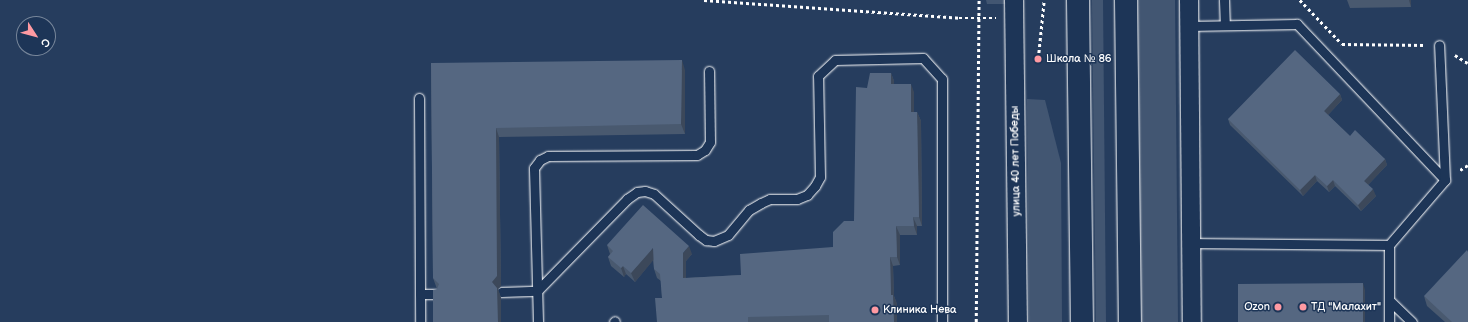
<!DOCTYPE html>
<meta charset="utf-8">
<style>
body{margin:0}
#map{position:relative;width:1468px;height:322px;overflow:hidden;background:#263d5e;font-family:"Balsamiq Sans",sans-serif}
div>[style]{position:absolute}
.green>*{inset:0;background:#425672}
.path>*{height:2.5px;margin-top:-1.25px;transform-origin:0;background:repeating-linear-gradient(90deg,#fff 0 3px,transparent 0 6px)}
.roads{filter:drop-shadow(0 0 1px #fff) drop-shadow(0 0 1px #fff)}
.service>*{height:9px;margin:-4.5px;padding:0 4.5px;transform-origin:4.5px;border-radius:4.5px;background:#1d3557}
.minor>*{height:18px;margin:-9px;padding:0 9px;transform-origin:9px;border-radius:9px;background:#1d3557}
.primary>*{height:22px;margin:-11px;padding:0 11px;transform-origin:11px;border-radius:11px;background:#1d3557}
.wall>*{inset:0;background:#49596f}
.shaded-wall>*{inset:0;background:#3c485a}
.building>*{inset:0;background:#556781}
.dots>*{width:11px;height:11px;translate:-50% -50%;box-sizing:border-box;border:2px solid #1d3557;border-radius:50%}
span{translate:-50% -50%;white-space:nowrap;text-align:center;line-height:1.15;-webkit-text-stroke:3px #1d3557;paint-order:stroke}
.poi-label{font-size:11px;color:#fff}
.left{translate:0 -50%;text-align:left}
.right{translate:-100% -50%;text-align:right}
.street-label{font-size:11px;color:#fff}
.north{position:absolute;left:16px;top:16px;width:40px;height:40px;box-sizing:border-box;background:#1d3557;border:1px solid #77869a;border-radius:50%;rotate:126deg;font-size:11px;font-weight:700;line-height:16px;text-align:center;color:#fff}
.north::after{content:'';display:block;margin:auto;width:14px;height:18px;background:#ff9aa2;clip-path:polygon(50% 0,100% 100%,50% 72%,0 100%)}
</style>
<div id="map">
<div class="green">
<i style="clip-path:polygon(986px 0,1005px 0,1005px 4px,987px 4px)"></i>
<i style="clip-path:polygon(1092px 0,1103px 0,1106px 322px,1096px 322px)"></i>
<i style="clip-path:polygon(1138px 0,1175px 0,1178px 322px,1141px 322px)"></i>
<i style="clip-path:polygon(1027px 99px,1045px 100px,1061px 163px,1062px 322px,1029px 322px)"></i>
</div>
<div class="path">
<i style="left:704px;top:0;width:256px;rotate:4deg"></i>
<i style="left:959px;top:18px;width:37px"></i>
<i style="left:1300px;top:0;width:61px;rotate:46.3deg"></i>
<i style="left:1342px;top:44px;width:83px;rotate:0.7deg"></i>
<i style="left:1455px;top:55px;width:15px;rotate:32deg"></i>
<i style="left:1038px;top:59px;width:59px;rotate:-84.2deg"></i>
<i style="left:1460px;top:170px;width:9px;rotate:-32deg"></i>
<i style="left:976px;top:322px;width:322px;rotate:-89.5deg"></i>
</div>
<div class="roads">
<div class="service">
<i style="left:1224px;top:0;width:25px;rotate:88deg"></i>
<i style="left:1189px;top:26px;width:108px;rotate:-1.1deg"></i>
<i style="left:1297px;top:24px;width:215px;rotate:46.5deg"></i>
<i style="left:419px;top:98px;width:224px;rotate:89.7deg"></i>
<i style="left:1191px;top:243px;width:198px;rotate:0.6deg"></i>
<i style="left:501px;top:292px;width:36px;rotate:-2deg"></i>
<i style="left:537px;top:291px;width:129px;rotate:-45.6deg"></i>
<i style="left:627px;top:199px;width:12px;rotate:-35deg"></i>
<i style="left:637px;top:192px;width:8px;rotate:-7deg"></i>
<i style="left:645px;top:191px;width:9px;rotate:18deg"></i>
<i style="left:654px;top:194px;width:61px;rotate:42.3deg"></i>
<i style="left:699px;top:235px;width:9px;rotate:36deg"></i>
<i style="left:706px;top:240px;width:8px;rotate:7deg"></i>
<i style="left:714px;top:241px;width:15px;rotate:-23deg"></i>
<i style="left:728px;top:235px;width:33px;rotate:-50deg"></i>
<i style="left:749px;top:210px;width:14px;rotate:-30deg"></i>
<i style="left:761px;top:203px;width:10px;rotate:-24deg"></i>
<i style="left:770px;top:199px;width:27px"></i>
<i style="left:797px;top:199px;width:11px;rotate:-22deg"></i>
<i style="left:807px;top:195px;width:12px;rotate:-48deg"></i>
<i style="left:815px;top:186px;width:10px;rotate:-61deg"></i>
<i style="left:820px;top:177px;width:101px;rotate:-91.1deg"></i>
<i style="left:818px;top:76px;width:23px;rotate:-43deg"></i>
<i style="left:835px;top:60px;width:88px;rotate:-1.3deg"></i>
<i style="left:923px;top:58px;width:28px;rotate:48deg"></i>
<i style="left:942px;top:79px;width:243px;rotate:90deg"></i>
<i style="left:420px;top:294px;width:17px"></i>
<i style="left:1389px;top:300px;width:32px;rotate:44deg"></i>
<i style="left:538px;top:322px;width:154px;rotate:-91.5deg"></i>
<i style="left:534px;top:168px;width:10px;rotate:-53deg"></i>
<i style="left:540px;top:160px;width:9px;rotate:-27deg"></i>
<i style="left:548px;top:156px;width:149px;rotate:-0.4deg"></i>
<i style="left:697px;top:155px;width:9px;rotate:-32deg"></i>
<i style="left:705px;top:150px;width:9px;rotate:-58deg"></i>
<i style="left:710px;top:142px;width:71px;rotate:-90.8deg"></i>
<i style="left:614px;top:322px;width:1px;rotate:-45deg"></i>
<i style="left:1389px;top:322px;width:77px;rotate:-90deg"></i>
<i style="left:1389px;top:245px;width:86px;rotate:-49.3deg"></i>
<i style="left:1445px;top:180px;width:135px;rotate:-92.5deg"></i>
</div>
<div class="minor">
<i style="left:1014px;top:0;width:322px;rotate:89.3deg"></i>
<i style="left:1189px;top:0;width:322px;rotate:89.5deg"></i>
</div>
<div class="primary">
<i style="left:1078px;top:0;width:322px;rotate:89.3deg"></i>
<i style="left:1126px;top:0;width:322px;rotate:89.3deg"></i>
</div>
</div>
<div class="wall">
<i style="clip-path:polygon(1347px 0,1411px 0,1411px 7px,1350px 8px)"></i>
<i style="clip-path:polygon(431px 63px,685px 70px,685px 134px,499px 137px,501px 286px,498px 289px,501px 298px,437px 289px,433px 278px)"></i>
<i style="clip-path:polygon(891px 73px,894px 81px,894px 84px,914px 92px,914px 112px,917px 112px,921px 121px,922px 226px,917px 226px,917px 235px,900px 235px,900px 265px,893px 266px,894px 296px,897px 304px,897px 322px,657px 322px,662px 298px,661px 281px,657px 278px,654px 269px,653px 260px,635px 282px,626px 274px,624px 277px,611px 266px,608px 257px,610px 254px,607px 245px,692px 254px,686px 261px,686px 278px,741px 275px,833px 247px,854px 221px,867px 88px)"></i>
<i style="clip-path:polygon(1340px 94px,1342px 100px,1328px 115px,1350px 136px,1385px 159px,1387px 165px,1368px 185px,1376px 196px,1361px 211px,1335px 186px,1329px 192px,1317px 181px,1303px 196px,1230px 125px,1228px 119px)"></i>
<i style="clip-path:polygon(1424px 296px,1468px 322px,1445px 322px,1427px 306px)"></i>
</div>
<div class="shaded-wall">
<i style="clip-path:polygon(1409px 0,1411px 0,1411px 7px)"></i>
<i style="clip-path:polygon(682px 60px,685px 70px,685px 134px,681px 124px)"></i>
<i style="clip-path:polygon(891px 73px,894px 81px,894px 93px,891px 84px)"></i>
<i style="clip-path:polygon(911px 84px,914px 92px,914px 121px,911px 112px)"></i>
<i style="clip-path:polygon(1340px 94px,1342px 100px,1326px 117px,1324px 111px)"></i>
<i style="clip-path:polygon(917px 112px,921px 121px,922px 226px,919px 217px)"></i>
<i style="clip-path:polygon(496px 128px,499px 137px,501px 286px,498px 289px,501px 298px,501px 322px,498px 322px,492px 282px)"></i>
<i style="clip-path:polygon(1385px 159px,1387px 165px,1366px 187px,1364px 181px)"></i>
<i style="clip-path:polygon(1315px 175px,1317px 181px,1303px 196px,1300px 190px)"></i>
<i style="clip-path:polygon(1333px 180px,1335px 186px,1329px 192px,1327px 186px)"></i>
<i style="clip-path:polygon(1373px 189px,1376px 196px,1361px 211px,1358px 205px)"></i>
<i style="clip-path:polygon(913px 217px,917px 226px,917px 235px,914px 226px)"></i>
<i style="clip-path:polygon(896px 226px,900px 235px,900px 265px,897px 257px)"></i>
<i style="clip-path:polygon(689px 246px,692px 254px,686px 261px,686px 287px,683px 278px,683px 253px)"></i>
<i style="clip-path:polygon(653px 248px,656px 257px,635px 282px,631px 273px)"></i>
<i style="clip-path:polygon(890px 257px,893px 266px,894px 296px,897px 304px,897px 322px,894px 322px,891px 295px)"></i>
<i style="clip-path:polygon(623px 266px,626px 274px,624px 277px,621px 268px)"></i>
<i style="clip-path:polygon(1363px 283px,1365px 290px,1365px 322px,1363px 322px)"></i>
</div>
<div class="building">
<i style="clip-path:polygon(1295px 50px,1340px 94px,1324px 111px,1350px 136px,1355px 130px,1385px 159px,1364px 181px,1373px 189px,1358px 205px,1333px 180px,1327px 186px,1315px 175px,1300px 190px,1228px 119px)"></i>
<i style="clip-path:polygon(682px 60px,681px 124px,496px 128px,497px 276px,492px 282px,497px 288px,498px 322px,433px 322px,433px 290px,437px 289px,439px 284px,433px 278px,431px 63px)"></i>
<i style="clip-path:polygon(870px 73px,891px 73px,891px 84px,911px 84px,911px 112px,917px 112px,919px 217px,913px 217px,914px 226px,896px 226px,897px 257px,890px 257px,891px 295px,893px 295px,894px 322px,829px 322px,829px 315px,748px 317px,748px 322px,657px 322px,655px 298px,662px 298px,660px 274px,654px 269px,653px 248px,631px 273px,623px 266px,621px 268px,608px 257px,613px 251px,607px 245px,643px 205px,689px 246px,683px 253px,683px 278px,741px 275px,740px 254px,833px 247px,833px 232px,844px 221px,854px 221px,856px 87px,867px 88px)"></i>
<i style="clip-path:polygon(1467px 250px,1468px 252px,1468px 322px,1452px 322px,1424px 296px)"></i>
<i style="clip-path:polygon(1363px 283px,1363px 322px,1238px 322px,1238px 284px)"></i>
</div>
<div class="dots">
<i style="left:1038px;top:59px;background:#ff9aa2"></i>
<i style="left:1278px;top:307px;background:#ff9aa2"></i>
<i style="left:1303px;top:307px;background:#ff9aa2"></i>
<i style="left:875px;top:310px;background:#ff9aa2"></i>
</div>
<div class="poi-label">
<span class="left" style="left:1046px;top:59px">Школа № 86</span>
<span class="right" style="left:1270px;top:307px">Ozon</span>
<span class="left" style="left:1311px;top:307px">ТД "Малахит"</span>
<span class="left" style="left:883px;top:310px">Клиника Нева</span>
</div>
<div class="street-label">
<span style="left:1016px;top:161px;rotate:-91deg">улица 40 лет Победы</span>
</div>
<div class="north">С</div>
</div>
